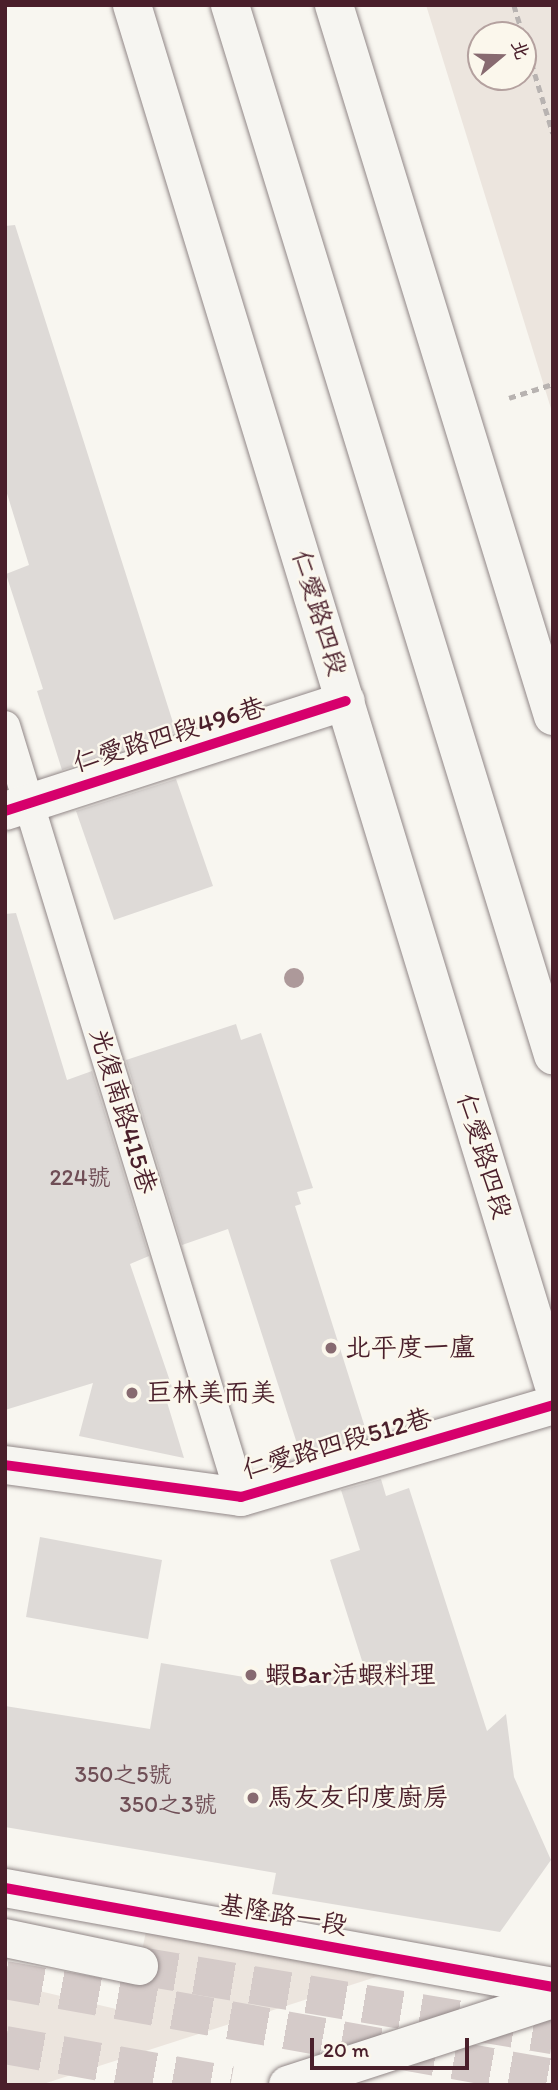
<!DOCTYPE html>
<meta charset="utf-8">
<style>
body{margin:0}
#map{position:relative;width:558px;height:2090px;overflow:hidden;background:#f8f6f0;font-family:Itim,"LXGW WenKai TC",sans-serif}
div>[style]{position:absolute}
.green>*{inset:0;background:#ece5de}
.building>*{inset:0;background:#dedad7}
.secondary-tunnel>*{height:38px;margin-top:-19px;transform-origin:0;background:repeating-linear-gradient(90deg,#d5cbc9 0 38px,transparent 0 57px)}
.primary-tunnel>*{height:38px;margin-top:-19px;transform-origin:0;background:repeating-linear-gradient(90deg,#d5cbc9 0 38px,transparent 0 57px)}
.path>*{height:4.5px;margin-top:-2.25px;transform-origin:0;background:repeating-linear-gradient(90deg,#b8b3b1 0 7px,transparent 0 12px)}
.roads{filter:drop-shadow(0 0 2px #918787) drop-shadow(0 0 2px #918787)}
.lane>*{height:30px;margin:-15px;padding:0 15px;transform-origin:15px;border-radius:15px;background:#f6f5f1}
.street>*{height:38px;margin:-19px;padding:0 19px;transform-origin:19px;border-radius:19px;background:#f6f5f1}
.secondary>*{height:38px;margin:-19px;padding:0 19px;transform-origin:19px;border-radius:19px;background:#f6f5f1}
.cycleway>*{height:10px;margin:-5px;padding:0 5px;transform-origin:5px;border-radius:5px;background:#d6006c}
.trees>*{width:20px;height:20px;margin:-10px;border-radius:50%;background:#ad999a}
.dots>*{width:19px;height:19px;translate:-50% -50%;box-sizing:border-box;border:4px solid #fbf7ec;border-radius:50%}
span{translate:-50% -50%;white-space:nowrap;text-align:center;line-height:1.15;-webkit-text-stroke:5px #fbf7ec;paint-order:stroke}
.number-label{font-size:23px;color:#6f4e56}
.number-label span{-webkit-text-stroke-width:0}
.street-label{font-size:26px;color:#4a1f2b}
.poi-label{font-size:26px;color:#4a1f2b}
.left{translate:0 -50%;text-align:left}
.frame{position:absolute;inset:0;border:7px solid #4a1f2b;pointer-events:none}
.north{position:absolute;left:467px;top:21px;width:70px;height:70px;box-sizing:border-box;background:#fbf7ec;border:2px solid #b4a19f;border-radius:50%;rotate:71deg;font-size:19px;font-weight:700;line-height:28px;text-align:center;color:#4a1f2b}
.north::after{content:'';display:block;margin:auto;width:24px;height:32px;background:#876a70;clip-path:polygon(50% 0,100% 100%,50% 72%,0 100%)}
.scale{position:absolute;left:310px;top:2038px;width:159px;height:32px;box-sizing:border-box;border:4px solid #4a1f2b;border-top:0;padding-left:9px;font-size:21px;line-height:24px;white-space:nowrap;color:#4a1f2b;-webkit-text-stroke:5px #fbf7ec;paint-order:stroke}
</style>
<div id="map">
<div class="green">
<i style="clip-path:polygon(evenodd,426px 5px,553px 5px,553px 415px,466px 134px,426px 5px,523px 35px,523px 77px,481px 77px,481px 35px,523px 35px)"></i>
<i style="clip-path:polygon(148px 1922px,410px 1966px,40px 2085px,5px 2085px,5px 1983px,129px 2012px)"></i>
</div>
<div class="building">
<i style="clip-path:polygon(15px 225px,176px 732px,62px 770px,37px 691px,43px 689px,6px 574px,29px 565px,5px 487px,5px 226px)"></i>
<i style="clip-path:polygon(176px 779px,213px 886px,114px 920px,76px 811px)"></i>
<i style="clip-path:polygon(16px 913px,67px 1080px,92px 1071px,149px 1256px,130px 1264px,172px 1387px,163px 1389px,184px 1458px,79px 1436px,93px 1383px,5px 1410px,5px 914px)"></i>
<i style="clip-path:polygon(236px 1024px,241px 1040px,261px 1033px,313px 1188px,297px 1192px,301px 1204px,295px 1206px,368px 1437px,301px 1456px,228px 1229px,182px 1245px,126px 1060px)"></i>
<i style="clip-path:polygon(381px 1479px,386px 1496px,409px 1488px,487px 1731px,506px 1714px,514px 1777px,551px 1860px,500px 1932px,272px 1894px,276px 1873px,5px 1827px,5px 1706px,150px 1729px,161px 1663px,303px 1687px,364px 1667px,330px 1560px,360px 1550px,341px 1490px)"></i>
<i style="clip-path:polygon(40px 1537px,162px 1560px,148px 1639px,26px 1617px)"></i>
</div>
<div class="secondary-tunnel">
<i style="left:139px;top:1966px;width:420px;rotate:9.5deg"></i>
</div>
<div class="primary-tunnel">
<i style="left:5px;top:1980px;width:557px;rotate:10.14deg"></i>
<i style="left:5px;top:2045px;width:229px;rotate:10.1deg"></i>
</div>
<div class="path">
<i style="left:514px;top:5px;width:134px;rotate:73.1deg"></i>
<i style="left:509px;top:398px;width:46px;rotate:-17.7deg"></i>
</div>
<div class="roads">
<div class="lane">
<i style="left:5px;top:726px;width:806px;rotate:72.98deg"></i>
</div>
<div class="street">
<i style="left:5px;top:811px;width:358px;rotate:-17.9deg"></i>
<i style="left:5px;top:1465px;width:238px;rotate:7.7deg"></i>
<i style="left:241px;top:1497px;width:325px;rotate:-16.4deg"></i>
<i style="left:5px;top:1888px;width:557px;rotate:10.24deg"></i>
</div>
<div class="secondary">
<i style="left:132px;top:5px;width:1441px;rotate:73.01deg"></i>
<i style="left:230px;top:5px;width:1099px;rotate:72.9deg"></i>
<i style="left:334px;top:5px;width:744px;rotate:72.88deg"></i>
<i style="left:5px;top:1938px;width:137px;rotate:11.8deg"></i>
<i style="left:288px;top:2085px;width:279px;rotate:-18deg"></i>
</div>
</div>
<div class="cycleway">
<i style="left:5px;top:811px;width:358px;rotate:-17.9deg"></i>
<i style="left:5px;top:1465px;width:238px;rotate:7.7deg"></i>
<i style="left:241px;top:1497px;width:325px;rotate:-16.4deg"></i>
<i style="left:5px;top:1888px;width:557px;rotate:10.24deg"></i>
</div>
<div class="trees">
<i style="left:294px;top:978px"></i>
</div>
<div class="dots">
<i style="left:331px;top:1348px;background:#876a70"></i>
<i style="left:132px;top:1393px;background:#876a70"></i>
<i style="left:251px;top:1675px;background:#876a70"></i>
<i style="left:253px;top:1798px;background:#876a70"></i>
</div>
<div class="number-label">
<span style="left:80px;top:1177px">224號</span>
<span style="left:123px;top:1774px">350之5號</span>
<span style="left:168px;top:1804px">350之3號</span>
</div>
<div class="street-label">
<span style="left:319px;top:613px;rotate:73deg">仁愛路四段</span>
<span style="left:169px;top:735px;rotate:-17deg">仁愛路四段496巷</span>
<span style="left:123px;top:1111px;rotate:73deg">光復南路415巷</span>
<span style="left:484px;top:1156px;rotate:73deg">仁愛路四段</span>
<span style="left:337px;top:1444px;rotate:-16deg">仁愛路四段512巷</span>
<span style="left:283px;top:1915px;rotate:10deg">基隆路一段</span>
</div>
<div class="poi-label">
<span class="left" style="left:345px;top:1348px">北平度一盧</span>
<span class="left" style="left:146px;top:1393px">巨林美而美</span>
<span class="left" style="left:265px;top:1675px">蝦Bar活蝦料理</span>
<span class="left" style="left:267px;top:1798px">馬友友印度廚房</span>
</div>
<div class="frame"></div>
<div class="north">北</div>
<div class="scale">20 m</div>
</div>
